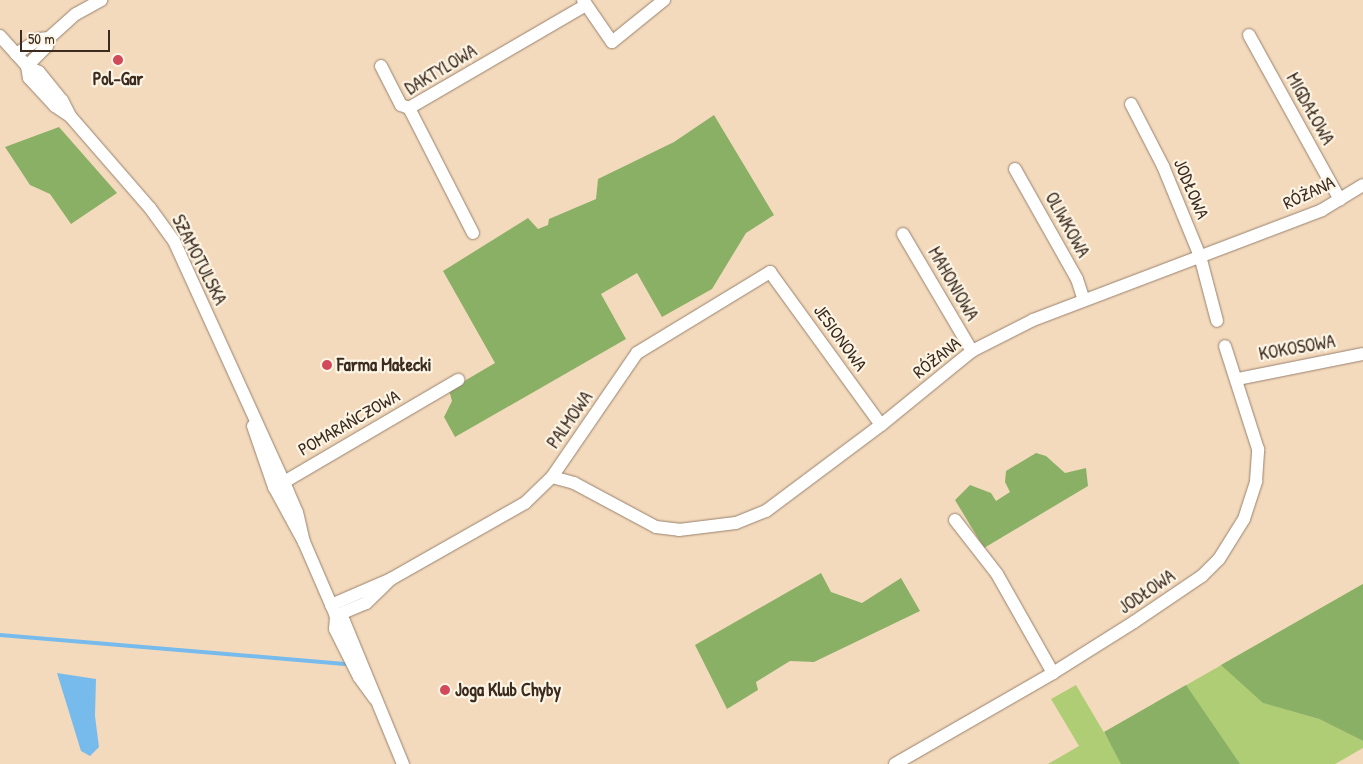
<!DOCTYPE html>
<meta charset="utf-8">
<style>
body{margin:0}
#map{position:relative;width:1363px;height:764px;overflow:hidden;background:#f4dabd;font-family:"Patrick Hand",sans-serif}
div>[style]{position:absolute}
.green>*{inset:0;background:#aecd74}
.forest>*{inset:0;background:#8ab066}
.water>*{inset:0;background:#77bbed}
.stream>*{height:4px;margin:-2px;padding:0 2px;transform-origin:2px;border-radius:2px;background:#77bbed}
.roads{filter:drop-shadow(0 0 1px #98826e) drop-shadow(0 0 1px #98826e)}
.minor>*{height:12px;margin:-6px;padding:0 6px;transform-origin:6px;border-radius:6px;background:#fff}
.dots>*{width:14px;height:14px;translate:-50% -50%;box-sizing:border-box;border:2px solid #fcf5e5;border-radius:50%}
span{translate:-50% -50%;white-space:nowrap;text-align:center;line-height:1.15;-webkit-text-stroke:4.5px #fcf5e5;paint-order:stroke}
.street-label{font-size:18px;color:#3b2a1e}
.poi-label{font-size:18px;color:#3b2a1e;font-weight:700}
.left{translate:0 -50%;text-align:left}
.scale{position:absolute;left:20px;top:30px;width:90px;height:22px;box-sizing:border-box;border:2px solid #3b2a1e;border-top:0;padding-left:6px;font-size:15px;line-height:18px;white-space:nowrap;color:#3b2a1e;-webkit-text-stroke:4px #fcf5e5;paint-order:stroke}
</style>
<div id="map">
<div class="green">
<i style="clip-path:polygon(1363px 584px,1264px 703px,1319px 719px,1363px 741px,1363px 748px,1335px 764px,1240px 764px,1234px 758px,1165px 764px,1048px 764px,1079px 746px,1051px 699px,1076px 685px,1113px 748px,1155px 703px)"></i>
</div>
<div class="forest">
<i style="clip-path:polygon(714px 115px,774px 215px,746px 233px,712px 289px,662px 317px,637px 273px,601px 294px,626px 339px,455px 437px,444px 417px,452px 401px,449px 390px,495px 363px,443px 271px,528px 218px,538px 229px,548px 225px,549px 219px,596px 199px,598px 179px,674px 142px)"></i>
<i style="clip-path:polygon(59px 127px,117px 193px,71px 224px,50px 194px,30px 185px,5px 147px)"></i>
<i style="clip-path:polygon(1036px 453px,1046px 456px,1065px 473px,1086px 468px,1088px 486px,984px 548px,955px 500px,970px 485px,991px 493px,996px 501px,1010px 492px,1005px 482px,1006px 471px)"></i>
<i style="clip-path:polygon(821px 573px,831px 592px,862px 603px,901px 578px,920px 611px,814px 662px,790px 661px,756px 682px,758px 690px,727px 709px,695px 645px)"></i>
<i style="clip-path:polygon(1363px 584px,1363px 741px,1319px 719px,1263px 703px,1221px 665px)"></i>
<i style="clip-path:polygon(1186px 685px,1240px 764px,1121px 764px,1104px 732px)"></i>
</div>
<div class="water">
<i style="clip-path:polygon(57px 673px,96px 679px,95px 716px,99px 747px,90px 756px,81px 751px)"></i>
</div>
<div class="stream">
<i style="left:0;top:635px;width:346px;rotate:4.8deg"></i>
</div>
<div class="roads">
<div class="minor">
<i style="left:583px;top:0;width:51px;rotate:55.4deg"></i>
<i style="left:612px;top:42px;width:67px;rotate:-38.9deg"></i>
<i style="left:1249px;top:35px;width:188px;rotate:61.1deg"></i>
<i style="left:0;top:36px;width:40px;rotate:48deg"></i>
<i style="left:27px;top:66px;width:13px;rotate:27deg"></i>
<i style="left:39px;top:72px;width:36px;rotate:51deg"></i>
<i style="left:62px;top:100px;width:18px;rotate:63deg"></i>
<i style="left:16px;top:54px;width:27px;rotate:-33deg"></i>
<i style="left:39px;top:39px;width:10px;rotate:-6deg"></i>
<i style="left:27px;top:66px;width:12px;rotate:81deg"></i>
<i style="left:29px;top:78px;width:38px;rotate:47deg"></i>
<i style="left:55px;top:106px;width:18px;rotate:34deg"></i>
<i style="left:70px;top:116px;width:122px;rotate:49deg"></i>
<i style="left:150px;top:208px;width:41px;rotate:54deg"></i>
<i style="left:174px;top:241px;width:265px;rotate:65.5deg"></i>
<i style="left:284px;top:482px;width:33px;rotate:67deg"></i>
<i style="left:297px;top:512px;width:31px;rotate:77deg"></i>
<i style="left:27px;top:66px;width:28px;rotate:-45deg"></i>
<i style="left:47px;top:46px;width:8px;rotate:-76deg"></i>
<i style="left:49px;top:38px;width:36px;rotate:-42deg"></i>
<i style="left:76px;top:14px;width:29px;rotate:-29deg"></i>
<i style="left:381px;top:66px;width:44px;rotate:62.9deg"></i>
<i style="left:401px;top:105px;width:9px;rotate:21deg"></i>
<i style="left:1131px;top:104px;width:70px;rotate:62.7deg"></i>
<i style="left:1163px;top:166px;width:97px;rotate:67.7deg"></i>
<i style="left:1200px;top:256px;width:67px;rotate:75.3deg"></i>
<i style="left:1015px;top:169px;width:126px;rotate:60.6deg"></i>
<i style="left:1077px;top:279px;width:22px;rotate:72deg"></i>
<i style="left:473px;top:233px;width:140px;rotate:-117.1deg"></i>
<i style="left:409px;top:108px;width:205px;rotate:-30.2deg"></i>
<i style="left:903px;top:234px;width:136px;rotate:59.5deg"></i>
<i style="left:1238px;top:379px;width:127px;rotate:-11.3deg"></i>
<i style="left:253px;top:426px;width:65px;rotate:71deg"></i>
<i style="left:274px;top:487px;width:63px;rotate:61.4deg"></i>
<i style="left:304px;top:542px;width:81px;rotate:66.6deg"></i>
<i style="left:336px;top:616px;width:13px;rotate:94deg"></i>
<i style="left:335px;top:629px;width:54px;rotate:63.4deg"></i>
<i style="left:359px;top:677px;width:27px;rotate:54deg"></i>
<i style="left:552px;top:477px;width:23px;rotate:15deg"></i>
<i style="left:574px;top:483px;width:93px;rotate:28.2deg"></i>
<i style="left:656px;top:527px;width:23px;rotate:7deg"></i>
<i style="left:679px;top:530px;width:57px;rotate:-7deg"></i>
<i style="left:736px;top:523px;width:32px;rotate:-22deg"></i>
<i style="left:766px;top:511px;width:144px;rotate:-36.8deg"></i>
<i style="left:881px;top:425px;width:117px;rotate:-39.1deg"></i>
<i style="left:972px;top:351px;width:68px;rotate:-26.9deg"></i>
<i style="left:1033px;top:320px;width:309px;rotate:-20.8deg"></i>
<i style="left:1322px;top:210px;width:48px;rotate:-31.4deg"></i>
<i style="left:279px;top:485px;width:208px;rotate:-30.4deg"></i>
<i style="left:955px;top:520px;width:68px;rotate:52.1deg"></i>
<i style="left:997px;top:574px;width:114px;rotate:60.5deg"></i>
<i style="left:391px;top:579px;width:154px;rotate:-29.6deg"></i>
<i style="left:525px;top:503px;width:37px;rotate:-44deg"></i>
<i style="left:552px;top:477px;width:150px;rotate:-55.6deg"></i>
<i style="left:637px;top:353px;width:156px;rotate:-31.3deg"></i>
<i style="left:770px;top:272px;width:189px;rotate:54deg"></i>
<i style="left:331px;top:605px;width:65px;rotate:-23.4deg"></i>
<i style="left:391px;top:579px;width:35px;rotate:136deg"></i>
<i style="left:366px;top:603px;width:33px;rotate:157deg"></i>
<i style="left:336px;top:616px;width:9px;rotate:32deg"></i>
<i style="left:344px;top:621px;width:155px;rotate:67.6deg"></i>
<i style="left:895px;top:764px;width:182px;rotate:-29.9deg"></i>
<i style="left:1053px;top:673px;width:96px;rotate:-32.2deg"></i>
<i style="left:1134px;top:622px;width:82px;rotate:-34.1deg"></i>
<i style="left:1202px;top:576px;width:24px;rotate:-45deg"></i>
<i style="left:1219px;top:559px;width:47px;rotate:-58deg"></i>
<i style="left:1244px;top:519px;width:40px;rotate:-72deg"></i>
<i style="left:1256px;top:481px;width:32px;rotate:-86deg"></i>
<i style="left:1258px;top:449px;width:108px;rotate:-107.8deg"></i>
</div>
</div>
<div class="dots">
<i style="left:118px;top:60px;background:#d1495b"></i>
<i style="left:327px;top:365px;background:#d1495b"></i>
<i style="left:445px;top:690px;background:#d1495b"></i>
</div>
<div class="street-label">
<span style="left:441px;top:70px;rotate:-31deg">DAKTYLOWA</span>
<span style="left:1310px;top:109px;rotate:61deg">MIGDAŁOWA</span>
<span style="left:1191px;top:189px;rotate:67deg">JODŁOWA</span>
<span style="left:1309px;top:193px;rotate:-25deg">RÓŻANA</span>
<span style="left:1067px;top:225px;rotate:61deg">OLIWKOWA</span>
<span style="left:199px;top:260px;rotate:63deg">SZAMOTULSKA</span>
<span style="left:953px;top:284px;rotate:60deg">MAHONIOWA</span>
<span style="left:840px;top:338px;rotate:54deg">JESIONOWA</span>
<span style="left:1297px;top:348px;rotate:-10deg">KOKOSOWA</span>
<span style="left:937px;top:358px;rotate:-38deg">RÓŻANA</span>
<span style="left:570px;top:420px;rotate:-55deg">PALMOWA</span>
<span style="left:349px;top:423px;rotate:-30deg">POMARAŃCZOWA</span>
<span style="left:1147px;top:592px;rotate:-34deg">JODŁOWA</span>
</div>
<div class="poi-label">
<span style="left:118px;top:79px">Pol-Gar</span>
<span class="left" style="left:337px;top:365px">Farma Małecki</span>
<span class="left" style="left:455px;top:690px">Joga Klub Chyby</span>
</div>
<div class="scale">50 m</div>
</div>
